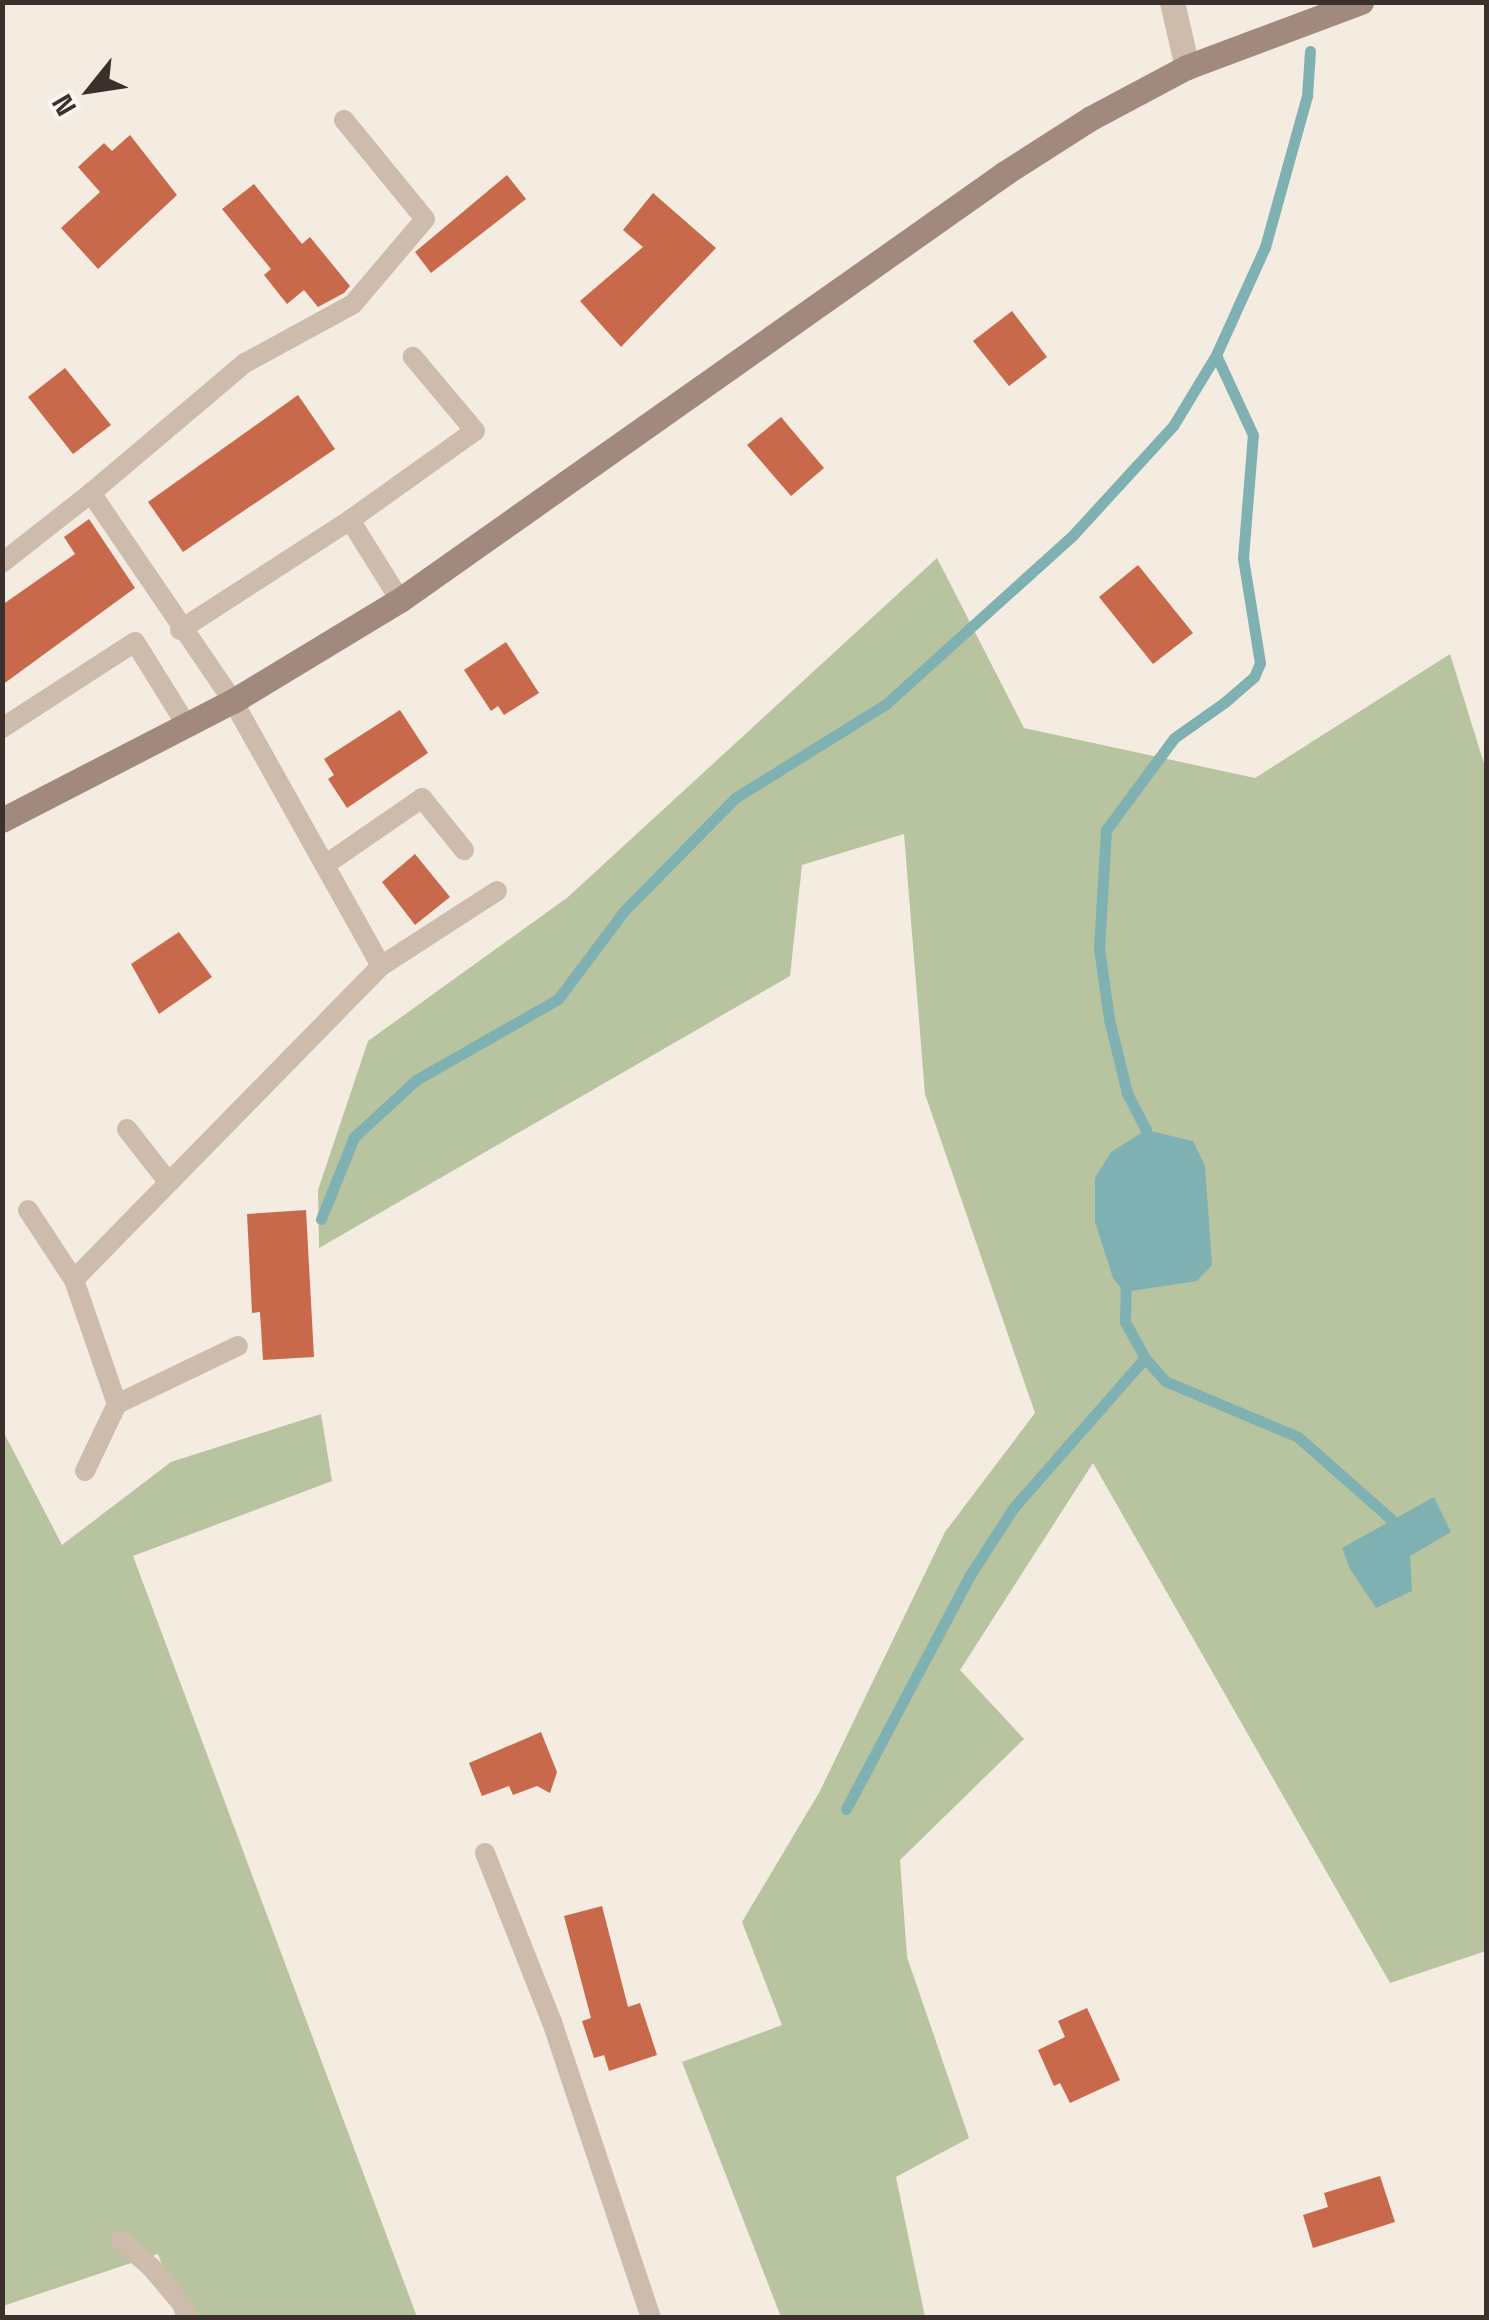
<!DOCTYPE html>
<style>
body{margin:0}
#map{position:relative;width:1489px;height:2320px;overflow:hidden;background:#f4ebe1;font-family:"Space Grotesk",sans-serif}
div>[style]{position:absolute}
.green>*{inset:0;background:#b8c4a0}
.water>*{inset:0;background:#7fb0b2}
.stream>*{height:11px;margin:-5.5px;padding:0 5.5px;transform-origin:5.5px;border-radius:5.5px;background:#7fb0b2}
.building>*{inset:0;background:#c8694b}
.lane>*{height:20px;margin:-10px;padding:0 10px;transform-origin:10px;border-radius:10px;background:#cdbbac}
.street>*{height:25px;margin:-12.5px;padding:0 12.5px;transform-origin:12.5px;border-radius:12.5px;background:#cdbbac}
.secondary>*{height:25px;margin:-12.5px;padding:0 12.5px;transform-origin:12.5px;border-radius:12.5px;background:#a18a7d}
span{translate:-50% -50%;white-space:nowrap;text-align:center;line-height:1.15;-webkit-text-stroke:10px #fbf5ee;paint-order:stroke}
.frame{position:absolute;inset:0;border:5px solid #3b302b;pointer-events:none}
.north{position:absolute;left:40px;top:40px;width:100px;height:100px;-webkit-text-stroke:8px #fbf5ee;paint-order:stroke;rotate:240deg;font-size:28px;font-weight:700;line-height:40px;text-align:center;color:#3b302b}
.north::after{content:'';display:block;margin:auto;width:35px;height:45px;background:#3b302b;clip-path:polygon(50% 0,100% 100%,50% 72%,0 100%)}
</style>
<div id="map">
<div class="green">
<i style="clip-path:polygon(937px 558px,1024px 728px,1255px 778px,1450px 654px,1486px 770px,1486px 1951px,1390px 1983px,1093px 1463px,960px 1670px,1024px 1739px,900px 1860px,907px 1957px,969px 2138px,896px 2177px,925px 2317px,781px 2317px,682px 2062px,782px 2025px,742px 1922px,820px 1791px,945px 1532px,1035px 1413px,925px 1094px,904px 834px,802px 865px,790px 976px,319px 1248px,318px 1190px,368px 1041px,568px 897px)"></i>
<i style="clip-path:polygon(321px 1414px,332px 1481px,133px 1556px,417px 2317px,181px 2317px,158px 2254px,3px 2306px,2px 1429px,62px 1545px,171px 1462px)"></i>
</div>
<div class="water">
<i style="clip-path:polygon(1146px 1130px,1193px 1141px,1205px 1166px,1212px 1265px,1197px 1281px,1124px 1292px,1113px 1278px,1095px 1222px,1095px 1178px,1111px 1152px)"></i>
<i style="clip-path:polygon(1434px 1497px,1451px 1532px,1410px 1556px,1412px 1591px,1376px 1608px,1350px 1569px,1342px 1548px)"></i>
</div>
<div class="stream">
<i style="left:1144px;top:1145px;width:15px;rotate:-82deg"></i>
<i style="left:1146px;top:1130px;width:42px;rotate:-117.2deg"></i>
<i style="left:1127px;top:1093px;width:76px;rotate:-103.7deg"></i>
<i style="left:1109px;top:1019px;width:72px;rotate:-98deg"></i>
<i style="left:1099px;top:948px;width:118px;rotate:-86.6deg"></i>
<i style="left:1106px;top:830px;width:114px;rotate:-53.5deg"></i>
<i style="left:1174px;top:738px;width:62px;rotate:-35.2deg"></i>
<i style="left:1225px;top:702px;width:38px;rotate:-41deg"></i>
<i style="left:1254px;top:677px;width:15px;rotate:-67deg"></i>
<i style="left:1260px;top:663px;width:106px;rotate:-99.2deg"></i>
<i style="left:1243px;top:558px;width:123px;rotate:-85.4deg"></i>
<i style="left:1253px;top:435px;width:88px;rotate:-114.8deg"></i>
<i style="left:321px;top:1219px;width:88px;rotate:-68.1deg"></i>
<i style="left:354px;top:1137px;width:84px;rotate:-42.6deg"></i>
<i style="left:416px;top:1080px;width:163px;rotate:-29.7deg"></i>
<i style="left:558px;top:999px;width:110px;rotate:-53.1deg"></i>
<i style="left:624px;top:911px;width:158px;rotate:-45.5deg"></i>
<i style="left:735px;top:798px;width:178px;rotate:-31.9deg"></i>
<i style="left:886px;top:704px;width:252px;rotate:-42.1deg"></i>
<i style="left:1073px;top:535px;width:148px;rotate:-47.5deg"></i>
<i style="left:1173px;top:426px;width:83px;rotate:-58.8deg"></i>
<i style="left:1216px;top:355px;width:119px;rotate:-65.6deg"></i>
<i style="left:1265px;top:247px;width:157px;rotate:-74.5deg"></i>
<i style="left:1307px;top:96px;width:45px;rotate:-86.2deg"></i>
<i style="left:1126px;top:1277px;width:45px;rotate:91.3deg"></i>
<i style="left:1125px;top:1322px;width:41px;rotate:60.9deg"></i>
<i style="left:1145px;top:1358px;width:30px;rotate:49deg"></i>
<i style="left:1165px;top:1381px;width:144px;rotate:22.8deg"></i>
<i style="left:1298px;top:1437px;width:124px;rotate:41.4deg"></i>
<i style="left:846px;top:1809px;width:265px;rotate:-62.1deg"></i>
<i style="left:970px;top:1575px;width:81px;rotate:-57.1deg"></i>
<i style="left:1014px;top:1507px;width:198px;rotate:-48.7deg"></i>
</div>
<div class="building">
<i style="clip-path:polygon(130px 135px,177px 195px,98px 269px,61px 228px,100px 192px,78px 167px,104px 143px,112px 151px)"></i>
<i style="clip-path:polygon(507px 175px,526px 199px,431px 273px,415px 252px)"></i>
<i style="clip-path:polygon(254px 184px,302px 244px,310px 237px,350px 286px,344px 293px,318px 307px,304px 290px,287px 304px,264px 275px,271px 269px,222px 209px)"></i>
<i style="clip-path:polygon(653px 193px,716px 248px,621px 347px,580px 301px,643px 247px,623px 230px)"></i>
<i style="clip-path:polygon(1012px 311px,1047px 357px,1009px 386px,973px 341px)"></i>
<i style="clip-path:polygon(65px 368px,111px 425px,73px 454px,28px 397px)"></i>
<i style="clip-path:polygon(298px 395px,335px 449px,183px 552px,148px 502px)"></i>
<i style="clip-path:polygon(781px 417px,824px 468px,791px 496px,747px 445px)"></i>
<i style="clip-path:polygon(89px 519px,135px 588px,2px 685px,2px 605px,75px 554px,64px 537px)"></i>
<i style="clip-path:polygon(1138px 565px,1193px 633px,1153px 664px,1099px 597px)"></i>
<i style="clip-path:polygon(506px 642px,539px 693px,504px 715px,498px 706px,491px 711px,464px 670px)"></i>
<i style="clip-path:polygon(400px 710px,428px 753px,347px 808px,328px 779px,334px 775px,324px 759px)"></i>
<i style="clip-path:polygon(415px 854px,450px 897px,415px 925px,382px 882px)"></i>
<i style="clip-path:polygon(179px 932px,212px 977px,159px 1014px,131px 964px)"></i>
<i style="clip-path:polygon(306px 1210px,314px 1357px,263px 1360px,260px 1312px,252px 1313px,247px 1214px)"></i>
<i style="clip-path:polygon(541px 1732px,557px 1772px,550px 1793px,537px 1786px,513px 1795px,509px 1786px,482px 1796px,469px 1763px)"></i>
<i style="clip-path:polygon(602px 1906px,628px 2007px,640px 2003px,657px 2055px,609px 2071px,604px 2055px,594px 2058px,582px 2021px,591px 2018px,564px 1916px)"></i>
<i style="clip-path:polygon(1087px 2008px,1120px 2080px,1070px 2103px,1060px 2083px,1054px 2086px,1038px 2050px,1065px 2037px,1058px 2021px)"></i>
<i style="clip-path:polygon(1380px 2176px,1395px 2222px,1313px 2248px,1303px 2215px,1328px 2207px,1324px 2193px)"></i>
</div>
<div class="lane">
<i style="left:91px;top:493px;width:202px;rotate:-40.2deg"></i>
<i style="left:245px;top:363px;width:123px;rotate:-28.6deg"></i>
<i style="left:353px;top:304px;width:111px;rotate:-49.7deg"></i>
<i style="left:425px;top:219px;width:128px;rotate:-129.3deg"></i>
<i style="left:350px;top:520px;width:153px;rotate:-35.5deg"></i>
<i style="left:475px;top:431px;width:97px;rotate:-130deg"></i>
<i style="left:2px;top:563px;width:113px;rotate:-38.2deg"></i>
<i style="left:91px;top:493px;width:252px;rotate:55.7deg"></i>
<i style="left:233px;top:701px;width:304px;rotate:60.8deg"></i>
<i style="left:381px;top:966px;width:439px;rotate:134.4deg"></i>
<i style="left:74px;top:1280px;width:131px;rotate:70.9deg"></i>
<i style="left:117px;top:1404px;width:134px;rotate:-25.6deg"></i>
<i style="left:180px;top:630px;width:202px;rotate:-32.9deg"></i>
<i style="left:350px;top:520px;width:94px;rotate:58deg"></i>
<i style="left:2px;top:728px;width:158px;rotate:-32.9deg"></i>
<i style="left:135px;top:642px;width:99px;rotate:58.2deg"></i>
<i style="left:325px;top:865px;width:118px;rotate:-34.6deg"></i>
<i style="left:422px;top:798px;width:67px;rotate:51.1deg"></i>
<i style="left:381px;top:966px;width:138px;rotate:-32.9deg"></i>
<i style="left:127px;top:1129px;width:68px;rotate:52.1deg"></i>
<i style="left:28px;top:1210px;width:84px;rotate:56.7deg"></i>
<i style="left:85px;top:1471px;width:74px;rotate:-64.5deg"></i>
<i style="left:485px;top:1853px;width:182px;rotate:68.4deg"></i>
<i style="left:552px;top:2022px;width:312px;rotate:71.5deg"></i>
<i style="left:120px;top:2240px;width:41px;rotate:41.1deg"></i>
<i style="left:151px;top:2267px;width:48px;rotate:50deg"></i>
<i style="left:182px;top:2304px;width:15px;rotate:70deg"></i>
</div>
<div class="street">
<i style="left:1172px;top:2px;width:67px;rotate:77deg"></i>
</div>
<div class="secondary">
<i style="left:2px;top:820px;width:260px;rotate:-27.3deg"></i>
<i style="left:233px;top:701px;width:195px;rotate:-31.2deg"></i>
<i style="left:400px;top:600px;width:741px;rotate:-35.21deg"></i>
<i style="left:1005px;top:173px;width:102px;rotate:-32.6deg"></i>
<i style="left:1091px;top:118px;width:109px;rotate:-28deg"></i>
<i style="left:1187px;top:67px;width:186px;rotate:-20.5deg"></i>
</div>
<div class="frame"></div>
<div class="north">N</div>
</div>
